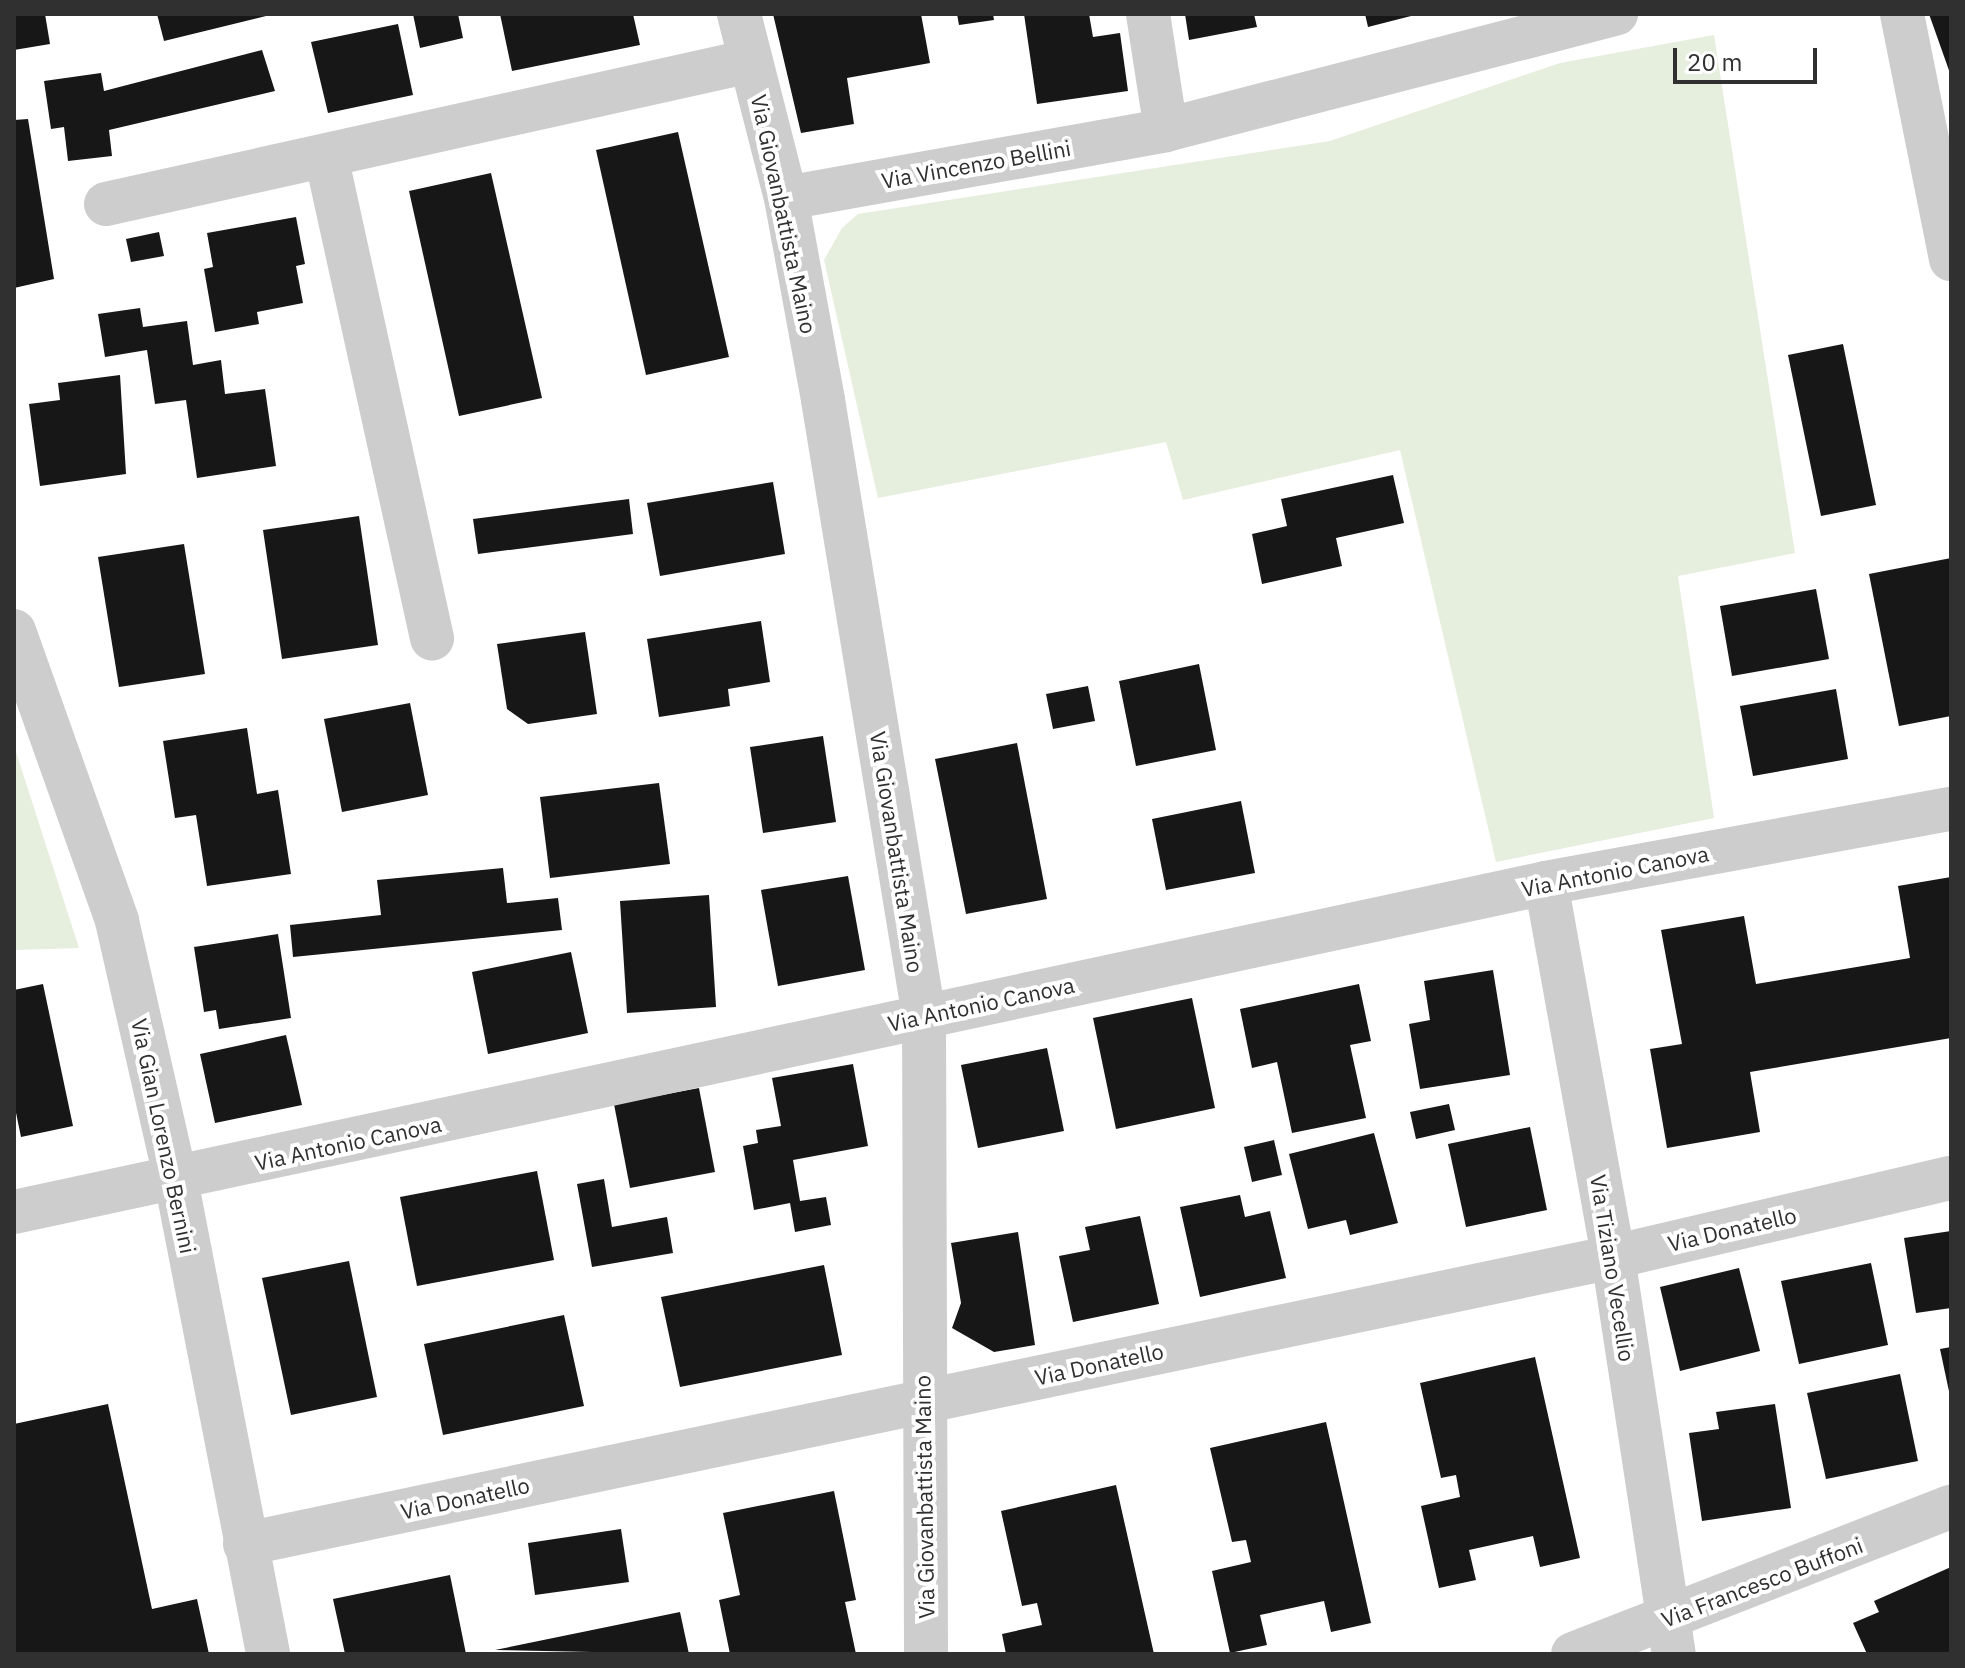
<!DOCTYPE html>
<style>
body{margin:0}
#map{position:relative;width:1965px;height:1668px;overflow:hidden;background:#fff;font-family:"IBM Plex Sans",sans-serif}
div>[style]{position:absolute}
.green>*{inset:0;background:#e6eedd}
.building>*{inset:0;background:#171717}
.minor>*{height:44px;margin:-22px;padding:0 22px;transform-origin:22px;border-radius:22px;background:#cdcdcd}
span{translate:-50% -50%;white-space:nowrap;text-align:center;line-height:1.15;-webkit-text-stroke:8px #fff;paint-order:stroke}
.street-label{font-size:22px;color:#303030}
.frame{position:absolute;inset:0;border:16px solid #303030;pointer-events:none}
.scale{position:absolute;left:1673px;top:48px;width:144px;height:36px;box-sizing:border-box;border:4px solid #303030;border-top:0;padding-left:10px;font-size:24px;line-height:28px;white-space:nowrap;color:#303030;-webkit-text-stroke:6px #fff;paint-order:stroke}
</style>
<div id="map">
<div class="green">
<i style="clip-path:polygon(1714px 35px,1795px 553px,1678px 576px,1714px 818px,1496px 862px,1400px 450px,1183px 500px,1166px 442px,878px 498px,824px 260px,842px 228px,858px 214px,1330px 141px,1560px 63px)"></i>
<i style="clip-path:polygon(14px 752px,16px 752px,79px 948px,14px 950px)"></i>
</div>
<div class="building">
<i style="clip-path:polygon(14px 14px,45px 14px,50px 44px,14px 50px)"></i>
<i style="clip-path:polygon(157px 14px,270px 14px,270px 15px,164px 41px)"></i>
<i style="clip-path:polygon(413px 14px,458px 14px,463px 38px,420px 48px)"></i>
<i style="clip-path:polygon(500px 14px,633px 14px,640px 45px,512px 71px)"></i>
<i style="clip-path:polygon(773px 14px,921px 14px,930px 63px,847px 78px,854px 124px,801px 133px)"></i>
<i style="clip-path:polygon(957px 14px,993px 14px,994px 20px,959px 25px)"></i>
<i style="clip-path:polygon(1024px 14px,1089px 14px,1093px 37px,1120px 33px,1128px 91px,1037px 104px)"></i>
<i style="clip-path:polygon(1185px 14px,1254px 14px,1257px 27px,1189px 40px)"></i>
<i style="clip-path:polygon(1365px 14px,1415px 14px,1415px 15px,1368px 27px)"></i>
<i style="clip-path:polygon(1929px 14px,1951px 14px,1951px 76px)"></i>
<i style="clip-path:polygon(398px 24px,413px 95px,328px 113px,311px 42px)"></i>
<i style="clip-path:polygon(262px 50px,275px 91px,109px 130px,112px 156px,68px 161px,64px 127px,51px 129px,44px 81px,101px 73px,104px 91px)"></i>
<i style="clip-path:polygon(28px 119px,54px 279px,14px 288px,14px 120px)"></i>
<i style="clip-path:polygon(678px 132px,729px 357px,646px 375px,596px 150px)"></i>
<i style="clip-path:polygon(491px 173px,542px 398px,459px 416px,409px 191px)"></i>
<i style="clip-path:polygon(296px 217px,305px 264px,296px 266px,303px 303px,257px 312px,259px 324px,215px 332px,204px 269px,213px 267px,207px 233px)"></i>
<i style="clip-path:polygon(159px 232px,164px 256px,131px 262px,126px 239px)"></i>
<i style="clip-path:polygon(140px 308px,143px 327px,187px 321px,193px 365px,221px 360px,225px 394px,265px 389px,276px 466px,197px 478px,186px 400px,155px 404px,147px 350px,105px 357px,98px 314px)"></i>
<i style="clip-path:polygon(1843px 344px,1876px 505px,1821px 516px,1788px 355px)"></i>
<i style="clip-path:polygon(120px 375px,126px 474px,40px 486px,29px 404px,60px 400px,58px 383px)"></i>
<i style="clip-path:polygon(1393px 475px,1404px 523px,1336px 538px,1342px 566px,1262px 584px,1252px 534px,1287px 526px,1281px 499px)"></i>
<i style="clip-path:polygon(773px 482px,785px 554px,660px 576px,647px 503px)"></i>
<i style="clip-path:polygon(629px 499px,633px 534px,478px 554px,473px 519px)"></i>
<i style="clip-path:polygon(359px 516px,378px 645px,282px 659px,263px 530px)"></i>
<i style="clip-path:polygon(184px 544px,205px 674px,119px 687px,98px 557px)"></i>
<i style="clip-path:polygon(1951px 558px,1951px 716px,1899px 726px,1869px 574px)"></i>
<i style="clip-path:polygon(1816px 589px,1829px 659px,1732px 676px,1720px 606px)"></i>
<i style="clip-path:polygon(761px 621px,770px 682px,728px 689px,730px 706px,659px 717px,647px 639px)"></i>
<i style="clip-path:polygon(585px 632px,597px 714px,528px 724px,507px 709px,497px 644px)"></i>
<i style="clip-path:polygon(1199px 664px,1216px 750px,1136px 766px,1119px 681px)"></i>
<i style="clip-path:polygon(1088px 686px,1095px 721px,1053px 729px,1046px 694px)"></i>
<i style="clip-path:polygon(1836px 689px,1848px 759px,1753px 776px,1740px 706px)"></i>
<i style="clip-path:polygon(410px 703px,428px 795px,342px 812px,324px 719px)"></i>
<i style="clip-path:polygon(247px 728px,257px 794px,278px 790px,291px 874px,207px 886px,196px 815px,175px 818px,163px 741px)"></i>
<i style="clip-path:polygon(823px 736px,836px 822px,763px 833px,750px 747px)"></i>
<i style="clip-path:polygon(1017px 743px,1047px 899px,966px 914px,935px 759px)"></i>
<i style="clip-path:polygon(659px 783px,670px 864px,550px 878px,540px 797px)"></i>
<i style="clip-path:polygon(1241px 801px,1255px 873px,1166px 890px,1152px 819px)"></i>
<i style="clip-path:polygon(503px 868px,507px 903px,558px 898px,562px 930px,293px 957px,290px 925px,381px 915px,377px 880px)"></i>
<i style="clip-path:polygon(848px 876px,865px 970px,778px 986px,761px 890px)"></i>
<i style="clip-path:polygon(1951px 877px,1951px 1038px,1750px 1072px,1760px 1132px,1667px 1148px,1650px 1049px,1682px 1044px,1661px 930px,1744px 916px,1756px 984px,1910px 958px,1898px 886px)"></i>
<i style="clip-path:polygon(709px 895px,716px 1007px,627px 1013px,620px 901px)"></i>
<i style="clip-path:polygon(278px 934px,291px 1018px,219px 1029px,216px 1010px,204px 1012px,194px 947px)"></i>
<i style="clip-path:polygon(571px 952px,588px 1033px,488px 1054px,472px 972px)"></i>
<i style="clip-path:polygon(1493px 970px,1510px 1075px,1420px 1089px,1409px 1024px,1430px 1020px,1424px 981px)"></i>
<i style="clip-path:polygon(43px 984px,73px 1126px,21px 1137px,14px 1103px,14px 990px)"></i>
<i style="clip-path:polygon(1359px 984px,1371px 1041px,1350px 1045px,1366px 1118px,1292px 1133px,1277px 1062px,1252px 1068px,1240px 1009px)"></i>
<i style="clip-path:polygon(1192px 998px,1215px 1108px,1116px 1129px,1093px 1018px)"></i>
<i style="clip-path:polygon(286px 1035px,302px 1105px,215px 1123px,200px 1054px)"></i>
<i style="clip-path:polygon(1047px 1048px,1064px 1131px,978px 1148px,961px 1065px)"></i>
<i style="clip-path:polygon(853px 1064px,868px 1146px,793px 1160px,800px 1201px,826px 1197px,831px 1225px,795px 1232px,790px 1203px,754px 1210px,743px 1146px,758px 1143px,756px 1130px,781px 1126px,772px 1078px)"></i>
<i style="clip-path:polygon(699px 1088px,715px 1172px,630px 1188px,614px 1104px)"></i>
<i style="clip-path:polygon(1449px 1104px,1455px 1130px,1416px 1139px,1410px 1112px)"></i>
<i style="clip-path:polygon(1530px 1127px,1547px 1210px,1466px 1227px,1448px 1144px)"></i>
<i style="clip-path:polygon(1374px 1133px,1398px 1223px,1350px 1235px,1346px 1220px,1308px 1229px,1289px 1154px)"></i>
<i style="clip-path:polygon(1274px 1140px,1282px 1175px,1252px 1182px,1244px 1147px)"></i>
<i style="clip-path:polygon(537px 1171px,554px 1260px,417px 1286px,400px 1197px)"></i>
<i style="clip-path:polygon(604px 1179px,612px 1227px,667px 1217px,673px 1253px,592px 1267px,577px 1184px)"></i>
<i style="clip-path:polygon(1240px 1195px,1245px 1217px,1270px 1211px,1286px 1278px,1200px 1297px,1180px 1207px)"></i>
<i style="clip-path:polygon(1140px 1216px,1159px 1304px,1073px 1322px,1059px 1256px,1090px 1250px,1085px 1227px)"></i>
<i style="clip-path:polygon(1951px 1231px,1951px 1308px,1916px 1313px,1904px 1238px)"></i>
<i style="clip-path:polygon(1018px 1232px,1035px 1345px,994px 1352px,952px 1328px,961px 1303px,951px 1243px)"></i>
<i style="clip-path:polygon(349px 1261px,377px 1397px,291px 1415px,262px 1278px)"></i>
<i style="clip-path:polygon(1871px 1263px,1888px 1345px,1799px 1364px,1781px 1281px)"></i>
<i style="clip-path:polygon(824px 1265px,842px 1355px,680px 1387px,661px 1297px)"></i>
<i style="clip-path:polygon(1739px 1268px,1760px 1351px,1680px 1371px,1660px 1287px)"></i>
<i style="clip-path:polygon(564px 1315px,584px 1406px,443px 1435px,424px 1344px)"></i>
<i style="clip-path:polygon(1951px 1347px,1951px 1396px,1950px 1396px,1940px 1349px)"></i>
<i style="clip-path:polygon(1535px 1357px,1580px 1558px,1540px 1567px,1533px 1536px,1469px 1550px,1476px 1580px,1439px 1588px,1421px 1506px,1460px 1497px,1456px 1475px,1441px 1478px,1420px 1383px)"></i>
<i style="clip-path:polygon(1900px 1374px,1918px 1461px,1826px 1479px,1807px 1393px)"></i>
<i style="clip-path:polygon(108px 1404px,152px 1609px,197px 1599px,209px 1654px,14px 1654px,14px 1424px)"></i>
<i style="clip-path:polygon(1775px 1404px,1791px 1508px,1702px 1521px,1689px 1433px,1719px 1429px,1716px 1412px)"></i>
<i style="clip-path:polygon(1326px 1422px,1371px 1623px,1331px 1632px,1324px 1601px,1260px 1615px,1267px 1645px,1230px 1653px,1212px 1571px,1251px 1562px,1246px 1540px,1232px 1542px,1210px 1448px)"></i>
<i style="clip-path:polygon(1116px 1485px,1154px 1654px,1006px 1654px,1002px 1634px,1042px 1625px,1037px 1603px,1022px 1606px,1001px 1511px)"></i>
<i style="clip-path:polygon(834px 1491px,856px 1600px,845px 1602px,856px 1654px,730px 1654px,719px 1600px,740px 1595px,723px 1513px)"></i>
<i style="clip-path:polygon(621px 1529px,629px 1582px,535px 1595px,528px 1543px)"></i>
<i style="clip-path:polygon(1951px 1567px,1951px 1654px,1867px 1654px,1853px 1623px,1879px 1612px,1874px 1601px)"></i>
<i style="clip-path:polygon(450px 1575px,466px 1654px,345px 1654px,333px 1599px)"></i>
<i style="clip-path:polygon(680px 1612px,689px 1654px,495px 1650px)"></i>
</div>
<div class="minor">
<i style="left:739px;top:14px;width:190px;rotate:75.7deg"></i>
<i style="left:786px;top:198px;width:205px;rotate:79.6deg"></i>
<i style="left:823px;top:400px;width:624px;rotate:80.69deg"></i>
<i style="left:924px;top:1016px;width:638px;rotate:89.82deg"></i>
<i style="left:1148px;top:14px;width:117px;rotate:81.2deg"></i>
<i style="left:1902px;top:14px;width:250px;rotate:78.7deg"></i>
<i style="left:326px;top:156px;width:494px;rotate:77.6deg"></i>
<i style="left:786px;top:198px;width:386px;rotate:-10.1deg"></i>
<i style="left:1166px;top:130px;width:465px;rotate:-14.5deg"></i>
<i style="left:106px;top:204px;width:660px;rotate:-12.52deg"></i>
<i style="left:14px;top:631px;width:308px;rotate:70.4deg"></i>
<i style="left:117px;top:921px;width:266px;rotate:77.2deg"></i>
<i style="left:176px;top:1180px;width:483px;rotate:79deg"></i>
<i style="left:1546px;top:883px;width:380px;rotate:79.8deg"></i>
<i style="left:1613px;top:1257px;width:402px;rotate:81.3deg"></i>
<i style="left:14px;top:1212px;width:1567px;rotate:-12.12deg"></i>
<i style="left:1546px;top:883px;width:412px;rotate:-10.4deg"></i>
<i style="left:245px;top:1544px;width:1398px;rotate:-11.85deg"></i>
<i style="left:1613px;top:1257px;width:347px;rotate:-13.2deg"></i>
<i style="left:1573px;top:1654px;width:406px;rotate:-21.3deg"></i>
</div>
<div class="street-label">
<span style="left:976px;top:164px;rotate:-10deg">Via Vincenzo Bellini</span>
<span style="left:784px;top:214px;rotate:78deg">Via Giovanbattista Maino</span>
<span style="left:897px;top:852px;rotate:81deg">Via Giovanbattista Maino</span>
<span style="left:1615px;top:871px;rotate:-11deg">Via Antonio Canova</span>
<span style="left:981px;top:1004px;rotate:-12deg">Via Antonio Canova</span>
<span style="left:164px;top:1136px;rotate:78deg">Via Gian Lorenzo Bernini</span>
<span style="left:348px;top:1143px;rotate:-12deg">Via Antonio Canova</span>
<span style="left:1732px;top:1229px;rotate:-13deg">Via Donatello</span>
<span style="left:1613px;top:1268px;rotate:81deg">Via Tiziano Vecellio</span>
<span style="left:1099px;top:1364px;rotate:-12deg">Via Donatello</span>
<span style="left:924px;top:1497px;rotate:-91deg">Via Giovanbattista Maino</span>
<span style="left:465px;top:1498px;rotate:-12deg">Via Donatello</span>
<span style="left:1762px;top:1582px;rotate:-21deg">Via Francesco Buffoni</span>
</div>
<div class="frame"></div>
<div class="scale">20 m</div>
</div>
